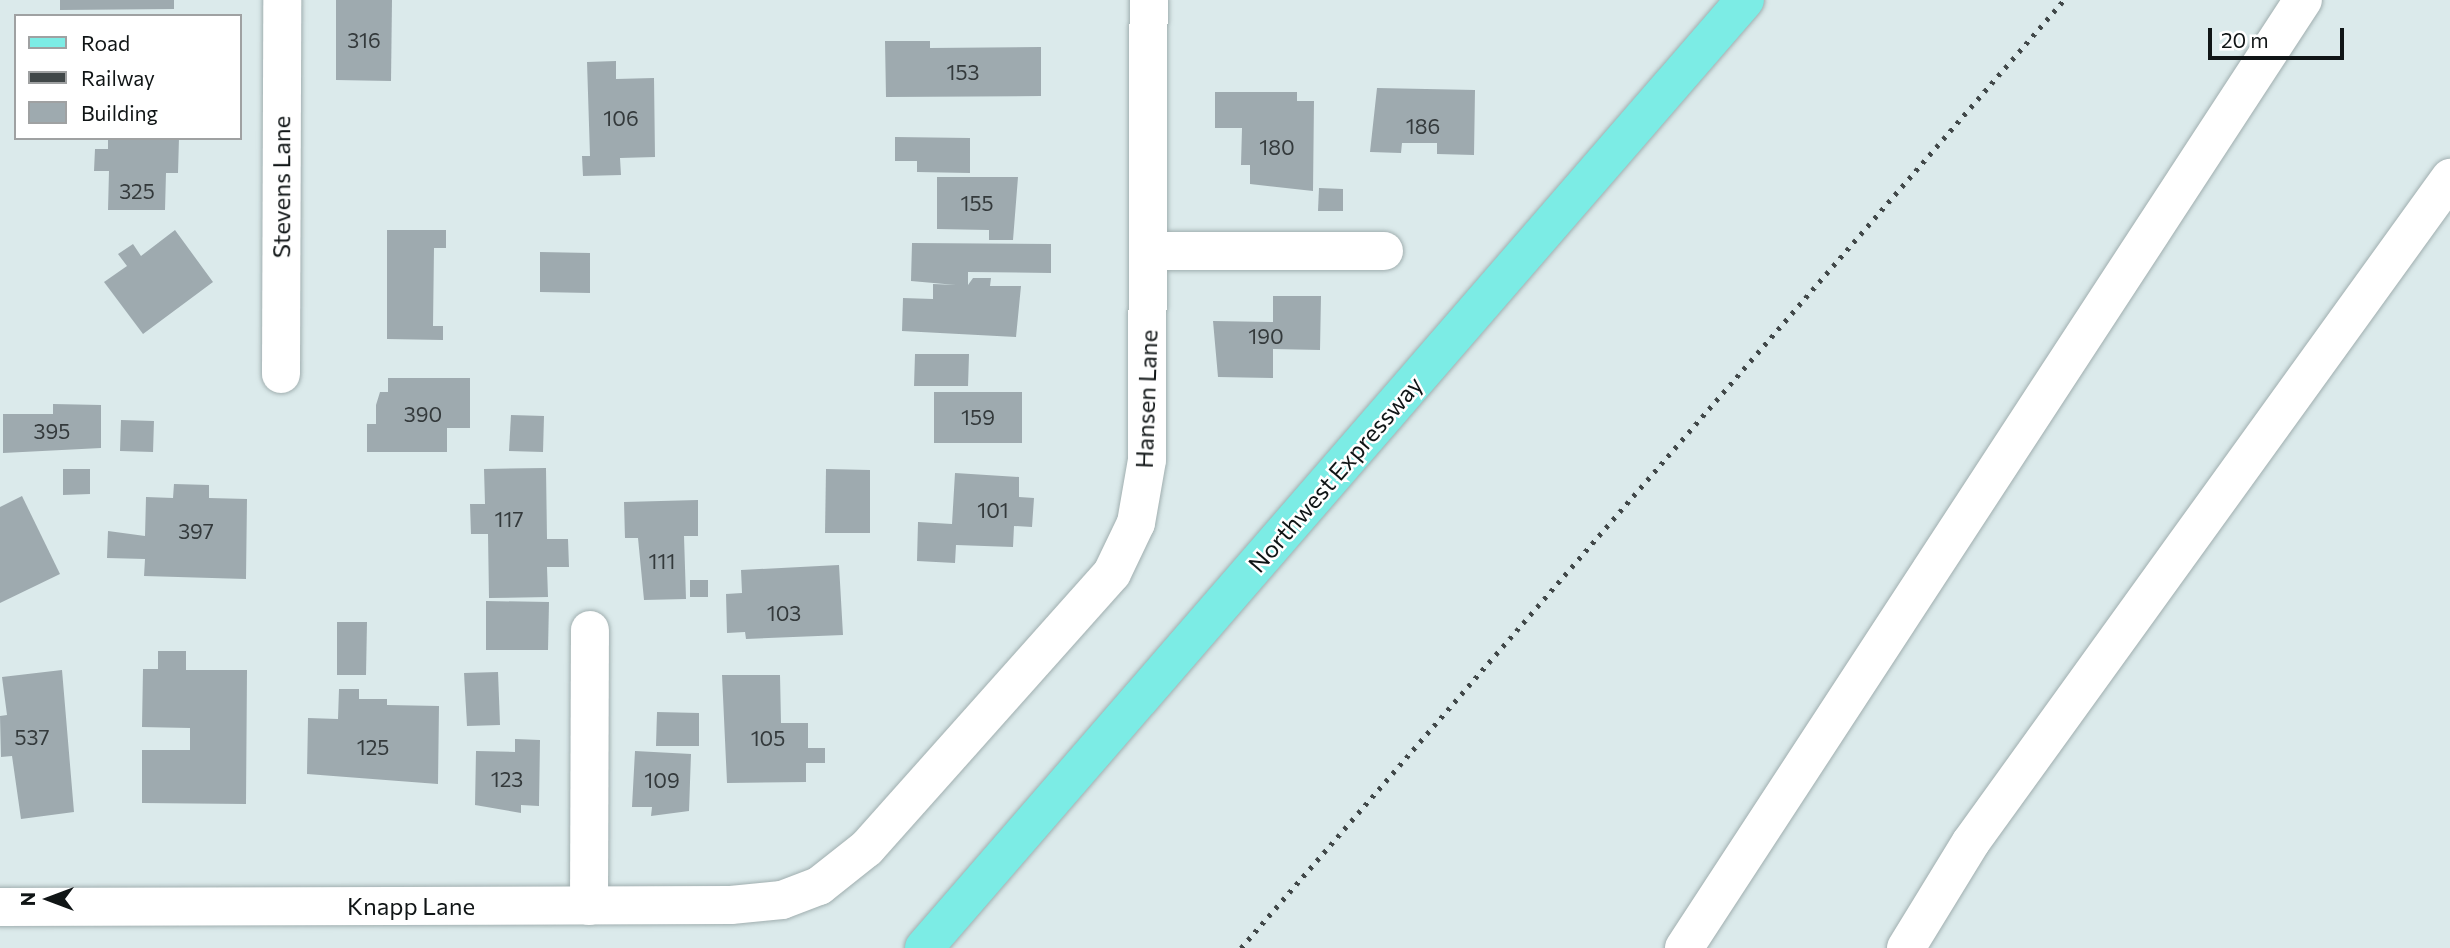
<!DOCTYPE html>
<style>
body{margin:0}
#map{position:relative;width:2450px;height:948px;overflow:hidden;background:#dbeaeb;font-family:Commissioner,sans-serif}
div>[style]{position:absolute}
.building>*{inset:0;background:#9eaaaf}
.roads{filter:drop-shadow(0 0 2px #a0aeaf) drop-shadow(0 0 2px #a0aeaf)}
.minor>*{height:38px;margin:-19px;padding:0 19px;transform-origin:19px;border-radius:19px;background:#fff}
.major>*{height:38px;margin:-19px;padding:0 19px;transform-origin:19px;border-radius:19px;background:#7cece5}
.rail>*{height:5px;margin-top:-2.5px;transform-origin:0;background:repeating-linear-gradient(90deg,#414849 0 3.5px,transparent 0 10.5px)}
span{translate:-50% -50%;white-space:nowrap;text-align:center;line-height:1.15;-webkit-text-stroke:5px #fff;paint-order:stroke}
.number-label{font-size:21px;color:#343a3c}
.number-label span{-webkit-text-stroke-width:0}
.street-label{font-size:24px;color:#101516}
.legend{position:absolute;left:14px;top:14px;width:228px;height:126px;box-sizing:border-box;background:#fff;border:2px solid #9fa1a2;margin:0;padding:9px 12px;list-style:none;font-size:21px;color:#101516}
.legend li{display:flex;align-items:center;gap:14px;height:35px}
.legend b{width:35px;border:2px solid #9fa1a2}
.north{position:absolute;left:14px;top:864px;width:70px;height:70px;-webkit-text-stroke:5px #fff;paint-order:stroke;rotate:270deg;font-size:19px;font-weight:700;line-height:28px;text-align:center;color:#101516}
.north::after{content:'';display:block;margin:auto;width:24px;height:32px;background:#101516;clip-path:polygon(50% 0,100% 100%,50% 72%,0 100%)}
.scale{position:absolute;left:2208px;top:28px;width:136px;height:32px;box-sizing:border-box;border:4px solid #101516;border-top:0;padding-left:9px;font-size:21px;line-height:24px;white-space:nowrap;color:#101516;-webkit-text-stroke:5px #fff;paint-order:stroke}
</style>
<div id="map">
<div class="building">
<i style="clip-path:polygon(60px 0,174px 0,174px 9px,60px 10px)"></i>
<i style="clip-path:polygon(336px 0,392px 0,391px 81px,336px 80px)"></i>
<i style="clip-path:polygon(885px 41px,930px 41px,930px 48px,1041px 47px,1041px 96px,886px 97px)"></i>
<i style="clip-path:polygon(616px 61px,616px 79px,654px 78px,655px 157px,620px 158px,621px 175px,583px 176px,582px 156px,590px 156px,587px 62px)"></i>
<i style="clip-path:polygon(1377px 88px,1475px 90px,1474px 155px,1437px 154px,1437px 143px,1402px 143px,1401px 153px,1370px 152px)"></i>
<i style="clip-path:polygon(1215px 92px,1297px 92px,1297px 101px,1314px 101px,1313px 191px,1250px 184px,1250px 165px,1241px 165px,1242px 128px,1215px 128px)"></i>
<i style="clip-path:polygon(895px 137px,970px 138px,970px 173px,917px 172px,917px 161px,895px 161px)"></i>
<i style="clip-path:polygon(108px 138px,179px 138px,178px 173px,166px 173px,165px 210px,108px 210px,109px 171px,94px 171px,95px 149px,108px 149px)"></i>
<i style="clip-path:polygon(937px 177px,1018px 177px,1013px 240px,989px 240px,989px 230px,937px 229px)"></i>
<i style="clip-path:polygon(1319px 188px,1343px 189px,1343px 211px,1318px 211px)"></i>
<i style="clip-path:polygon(175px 230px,213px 282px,143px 334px,104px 282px,127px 266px,118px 254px,133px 244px,141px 256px)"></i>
<i style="clip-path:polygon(387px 230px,446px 230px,446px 248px,434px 248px,433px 326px,443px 326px,443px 340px,387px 339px)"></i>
<i style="clip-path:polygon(912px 243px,1051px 244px,1051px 273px,968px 272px,968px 285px,973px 278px,991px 278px,990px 286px,1021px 286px,1016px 337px,902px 331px,903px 298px,933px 299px,933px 284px,956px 285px,911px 281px)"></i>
<i style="clip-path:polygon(540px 252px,590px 253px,590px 293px,540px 292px)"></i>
<i style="clip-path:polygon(1273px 296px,1321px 296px,1320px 350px,1273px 349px,1273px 378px,1218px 377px,1213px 321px,1273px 322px)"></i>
<i style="clip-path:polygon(915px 354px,969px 354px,968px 386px,914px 386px)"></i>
<i style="clip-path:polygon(388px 378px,470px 378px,470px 428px,447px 428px,447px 452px,367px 452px,367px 424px,376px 424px,376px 405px,380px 392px,388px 392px)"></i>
<i style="clip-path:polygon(934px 392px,1022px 392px,1022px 443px,934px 443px)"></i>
<i style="clip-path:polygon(53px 404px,101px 405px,101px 448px,3px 453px,3px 414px,53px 414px)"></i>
<i style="clip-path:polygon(511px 415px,544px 416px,543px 452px,509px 451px)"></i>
<i style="clip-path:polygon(121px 420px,154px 421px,153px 452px,120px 451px)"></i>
<i style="clip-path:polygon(546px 468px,547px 539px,568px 539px,569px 567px,547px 567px,548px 597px,489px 598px,488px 534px,471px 534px,470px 504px,485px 504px,484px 469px)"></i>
<i style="clip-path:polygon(63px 469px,90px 469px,90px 494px,63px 495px)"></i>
<i style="clip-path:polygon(826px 469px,870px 470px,870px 533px,825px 533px)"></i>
<i style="clip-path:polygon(955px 473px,1019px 477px,1019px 497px,1034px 498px,1032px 527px,1014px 526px,1013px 547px,956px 545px,955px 563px,917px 561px,918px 522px,952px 524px)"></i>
<i style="clip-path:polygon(174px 484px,209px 485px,209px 498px,247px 499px,246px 579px,144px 576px,145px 559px,107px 558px,108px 531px,145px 536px,146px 497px,173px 498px)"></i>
<i style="clip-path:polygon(22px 496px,60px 574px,0 603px,0 507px)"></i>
<i style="clip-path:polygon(698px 500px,698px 536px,684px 536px,686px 599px,644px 600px,638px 538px,625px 538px,624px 502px)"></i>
<i style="clip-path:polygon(839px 565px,843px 635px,746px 639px,745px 632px,727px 633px,726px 594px,742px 593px,741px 570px)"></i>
<i style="clip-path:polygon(690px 580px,708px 580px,708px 597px,690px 597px)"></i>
<i style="clip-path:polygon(486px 601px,549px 602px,548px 650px,486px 650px)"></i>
<i style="clip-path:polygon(337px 622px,367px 622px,366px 675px,337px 675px)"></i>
<i style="clip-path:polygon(158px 651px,186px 651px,186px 670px,247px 670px,246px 804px,142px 803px,142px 750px,190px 750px,190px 728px,142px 727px,143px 669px,158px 669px)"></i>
<i style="clip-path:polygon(62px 670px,74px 812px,21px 819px,12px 756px,1px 757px,0 716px,7px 715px,2px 677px)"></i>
<i style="clip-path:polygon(498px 672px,500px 725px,467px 726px,464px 673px)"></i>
<i style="clip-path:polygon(722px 675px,780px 675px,781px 723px,808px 723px,808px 748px,825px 748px,825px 763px,806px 763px,806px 782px,727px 783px)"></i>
<i style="clip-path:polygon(339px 689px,359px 689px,359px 699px,387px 699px,387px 705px,439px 706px,438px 784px,307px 774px,308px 718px,338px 719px)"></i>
<i style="clip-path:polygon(657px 712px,699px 713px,699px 746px,656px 746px)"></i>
<i style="clip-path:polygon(515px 739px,540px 740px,539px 806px,521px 805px,521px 813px,475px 805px,476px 751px,515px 752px)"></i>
<i style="clip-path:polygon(635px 751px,691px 754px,689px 811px,651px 816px,652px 807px,632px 807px)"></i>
</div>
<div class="roads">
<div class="minor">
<i style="left:1148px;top:251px;width:236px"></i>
<i style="left:281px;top:374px;width:374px;rotate:-89.8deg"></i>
<i style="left:589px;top:906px;width:276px;rotate:-89.8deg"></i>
<i style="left:0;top:907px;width:731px;rotate:-0.16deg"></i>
<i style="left:731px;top:905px;width:51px;rotate:-5.6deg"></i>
<i style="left:782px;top:900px;width:40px;rotate:-21deg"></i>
<i style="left:819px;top:886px;width:61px;rotate:-38.4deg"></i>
<i style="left:867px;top:848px;width:368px;rotate:-48.3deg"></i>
<i style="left:1112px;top:573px;width:55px;rotate:-64.4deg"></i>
<i style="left:1136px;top:523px;width:64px;rotate:-80.1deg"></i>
<i style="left:1147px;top:460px;width:460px;rotate:-89.8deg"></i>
<i style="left:1684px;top:948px;width:1132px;rotate:-56.86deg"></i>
<i style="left:1906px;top:948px;width:124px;rotate:-58.5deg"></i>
<i style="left:1971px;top:842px;width:819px;rotate:-54.19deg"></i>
</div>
<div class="major">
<i style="left:924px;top:948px;width:1254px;rotate:-49.11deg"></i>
</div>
</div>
<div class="rail">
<i style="left:1241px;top:948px;width:1255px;rotate:-49.04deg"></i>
</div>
<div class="number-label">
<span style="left:364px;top:40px">316</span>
<span style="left:963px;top:72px">153</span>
<span style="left:621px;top:118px">106</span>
<span style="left:1423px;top:126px">186</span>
<span style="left:1277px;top:147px">180</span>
<span style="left:137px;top:191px">325</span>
<span style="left:977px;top:203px">155</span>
<span style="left:1266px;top:336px">190</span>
<span style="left:423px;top:414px">390</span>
<span style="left:978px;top:417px">159</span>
<span style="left:52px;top:431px">395</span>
<span style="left:993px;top:510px">101</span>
<span style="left:509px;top:519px">117</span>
<span style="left:196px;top:531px">397</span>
<span style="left:662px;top:561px">111</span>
<span style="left:784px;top:613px">103</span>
<span style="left:32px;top:737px">537</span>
<span style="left:768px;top:738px">105</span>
<span style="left:373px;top:747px">125</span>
<span style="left:507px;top:779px">123</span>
<span style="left:662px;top:780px">109</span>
</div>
<div class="street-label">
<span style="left:281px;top:187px;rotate:-90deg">Stevens Lane</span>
<span style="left:1146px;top:399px;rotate:-88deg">Hansen Lane</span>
<span style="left:1335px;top:474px;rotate:-49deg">Northwest Expressway</span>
<span style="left:411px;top:906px">Knapp Lane</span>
</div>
<ul class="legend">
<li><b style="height:9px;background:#7cece5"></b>Road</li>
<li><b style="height:9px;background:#414849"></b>Railway</li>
<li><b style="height:19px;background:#9eaaaf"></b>Building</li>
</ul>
<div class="north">N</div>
<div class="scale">20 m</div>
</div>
